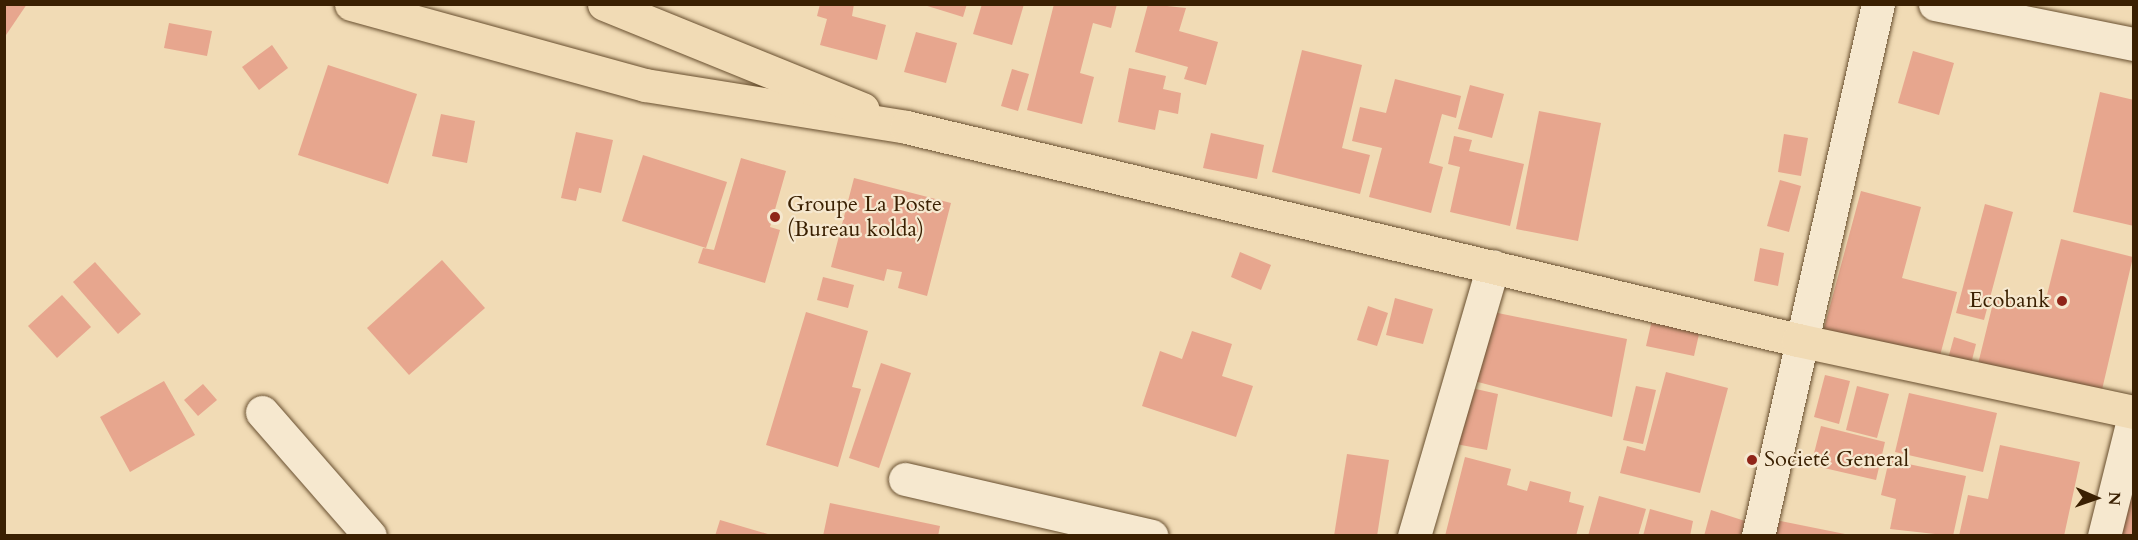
<!DOCTYPE html>
<meta charset="utf-8">
<style>
body{margin:0}
#map{position:relative;width:2138px;height:540px;overflow:hidden;background:#f1dbb5;font-family:Cardo,serif}
div>[style]{position:absolute}
.building>*{inset:0;background:#e7a68e}
.roads{filter:drop-shadow(0 0 2px #684f2f) drop-shadow(0 0 2px #684f2f)}
.minor>*{height:33px;margin:-16.5px;padding:0 16.5px;transform-origin:16.5px;border-radius:16.5px;background:#f6e8cf}
.primary>*{height:33px;margin:-16.5px;padding:0 16.5px;transform-origin:16.5px;border-radius:16.5px;background:#f1dbb5}
.dots>*{width:16px;height:16px;translate:-50% -50%;box-sizing:border-box;border:3px solid #f6e8cf;border-radius:50%}
span{translate:-50% -50%;white-space:nowrap;text-align:center;line-height:1.15;-webkit-text-stroke:4.5px #f6e8cf;paint-order:stroke}
.poi-label{font-size:22px;color:#3a2002}
.left{translate:0 -50%;text-align:left}
.right{translate:-100% -50%;text-align:right}
.frame{position:absolute;inset:0;border:6px solid #3a2002;pointer-events:none}
.north{position:absolute;left:2066px;top:468px;width:60px;height:60px;-webkit-text-stroke:4px #f6e8cf;paint-order:stroke;rotate:92deg;font-size:16px;font-weight:700;line-height:24px;text-align:center;color:#3a2002}
.north::after{content:'';display:block;margin:auto;width:21px;height:27px;background:#3a2002;clip-path:polygon(50% 0,100% 100%,50% 72%,0 100%)}
</style>
<div id="map">
<div class="building">
<i style="clip-path:polygon(4px 4px,27px 4px,4px 38px)"></i>
<i style="clip-path:polygon(820px 4px,854px 4px,852px 16px,886px 25px,877px 60px,820px 45px,827px 19px,817px 16px)"></i>
<i style="clip-path:polygon(921px 4px,967px 4px,963px 17px)"></i>
<i style="clip-path:polygon(982px 4px,1024px 4px,1012px 45px,973px 34px)"></i>
<i style="clip-path:polygon(1054px 4px,1117px 4px,1111px 28px,1093px 23px,1080px 73px,1094px 77px,1082px 124px,1027px 110px)"></i>
<i style="clip-path:polygon(1148px 4px,1186px 8px,1179px 31px,1218px 42px,1206px 85px,1184px 79px,1188px 67px,1135px 52px)"></i>
<i style="clip-path:polygon(169px 23px,212px 31px,207px 56px,164px 48px)"></i>
<i style="clip-path:polygon(916px 32px,957px 43px,946px 83px,904px 72px)"></i>
<i style="clip-path:polygon(272px 45px,288px 68px,259px 90px,242px 67px)"></i>
<i style="clip-path:polygon(1302px 50px,1362px 65px,1342px 148px,1370px 155px,1360px 194px,1272px 172px)"></i>
<i style="clip-path:polygon(1913px 51px,1954px 63px,1939px 115px,1898px 103px)"></i>
<i style="clip-path:polygon(328px 65px,417px 94px,388px 184px,298px 155px)"></i>
<i style="clip-path:polygon(1129px 68px,1166px 76px,1163px 89px,1181px 93px,1178px 114px,1159px 110px,1155px 130px,1118px 122px)"></i>
<i style="clip-path:polygon(1012px 69px,1029px 74px,1018px 111px,1001px 106px)"></i>
<i style="clip-path:polygon(1395px 79px,1461px 96px,1456px 118px,1442px 114px,1429px 163px,1443px 167px,1431px 213px,1369px 197px,1382px 148px,1352px 141px,1360px 107px,1386px 113px)"></i>
<i style="clip-path:polygon(1470px 85px,1504px 94px,1492px 138px,1458px 129px)"></i>
<i style="clip-path:polygon(2100px 92px,2134px 100px,2134px 226px,2073px 212px)"></i>
<i style="clip-path:polygon(1539px 111px,1601px 123px,1578px 241px,1516px 229px)"></i>
<i style="clip-path:polygon(441px 114px,475px 121px,467px 163px,432px 156px)"></i>
<i style="clip-path:polygon(576px 132px,613px 140px,601px 193px,579px 188px,576px 201px,561px 198px)"></i>
<i style="clip-path:polygon(1211px 133px,1264px 145px,1257px 179px,1203px 168px)"></i>
<i style="clip-path:polygon(1784px 134px,1808px 138px,1801px 176px,1778px 172px)"></i>
<i style="clip-path:polygon(1454px 136px,1472px 140px,1469px 151px,1524px 164px,1510px 226px,1450px 212px,1460px 167px,1448px 164px)"></i>
<i style="clip-path:polygon(643px 155px,727px 182px,706px 248px,622px 221px)"></i>
<i style="clip-path:polygon(741px 158px,786px 171px,770px 227px,780px 230px,765px 283px,698px 263px,703px 248px,714px 250px)"></i>
<i style="clip-path:polygon(854px 178px,951px 203px,927px 296px,898px 288px,902px 272px,887px 269px,884px 281px,831px 267px)"></i>
<i style="clip-path:polygon(1780px 180px,1801px 186px,1789px 232px,1767px 226px)"></i>
<i style="clip-path:polygon(1861px 191px,1921px 207px,1902px 278px,1957px 292px,1938px 363px,1823px 332px)"></i>
<i style="clip-path:polygon(1985px 204px,2013px 212px,1984px 320px,1956px 313px)"></i>
<i style="clip-path:polygon(2061px 239px,2133px 257px,2101px 394px,1978px 364px,1995px 295px,2044px 307px)"></i>
<i style="clip-path:polygon(1760px 248px,1784px 253px,1778px 286px,1754px 281px)"></i>
<i style="clip-path:polygon(1240px 252px,1271px 265px,1261px 290px,1231px 277px)"></i>
<i style="clip-path:polygon(442px 260px,485px 308px,409px 375px,367px 328px)"></i>
<i style="clip-path:polygon(95px 262px,141px 314px,118px 334px,73px 282px)"></i>
<i style="clip-path:polygon(823px 277px,854px 285px,848px 308px,817px 300px)"></i>
<i style="clip-path:polygon(62px 295px,91px 327px,57px 358px,28px 326px)"></i>
<i style="clip-path:polygon(1395px 298px,1433px 309px,1423px 344px,1386px 335px)"></i>
<i style="clip-path:polygon(1368px 306px,1388px 313px,1377px 346px,1357px 340px)"></i>
<i style="clip-path:polygon(1488px 311px,1627px 339px,1612px 417px,1474px 381px)"></i>
<i style="clip-path:polygon(806px 312px,868px 331px,852px 387px,861px 389px,838px 467px,766px 445px)"></i>
<i style="clip-path:polygon(1652px 320px,1700px 330px,1694px 356px,1646px 346px)"></i>
<i style="clip-path:polygon(1192px 331px,1232px 344px,1222px 376px,1253px 386px,1236px 437px,1142px 406px,1160px 351px,1182px 359px)"></i>
<i style="clip-path:polygon(1954px 337px,1976px 344px,1969px 372px,1946px 366px)"></i>
<i style="clip-path:polygon(881px 363px,911px 373px,879px 468px,849px 458px)"></i>
<i style="clip-path:polygon(1666px 372px,1728px 388px,1700px 493px,1620px 473px,1627px 446px,1645px 451px)"></i>
<i style="clip-path:polygon(1825px 375px,1850px 381px,1839px 424px,1814px 417px)"></i>
<i style="clip-path:polygon(164px 381px,195px 435px,130px 472px,100px 417px)"></i>
<i style="clip-path:polygon(203px 384px,217px 400px,198px 416px,184px 400px)"></i>
<i style="clip-path:polygon(1636px 386px,1656px 390px,1643px 444px,1623px 440px)"></i>
<i style="clip-path:polygon(1857px 386px,1889px 394px,1877px 438px,1846px 430px)"></i>
<i style="clip-path:polygon(1467px 387px,1498px 394px,1487px 450px,1456px 444px)"></i>
<i style="clip-path:polygon(1909px 393px,1997px 413px,1983px 472px,1895px 452px)"></i>
<i style="clip-path:polygon(1821px 426px,1885px 442px,1876px 480px,1811px 465px)"></i>
<i style="clip-path:polygon(2000px 445px,2080px 462px,2064px 536px,1959px 536px,1968px 495px,1988px 499px)"></i>
<i style="clip-path:polygon(1347px 454px,1389px 460px,1377px 536px,1334px 536px)"></i>
<i style="clip-path:polygon(1465px 457px,1511px 469px,1507px 485px,1527px 491px,1530px 481px,1571px 492px,1569px 502px,1584px 506px,1576px 536px,1445px 536px)"></i>
<i style="clip-path:polygon(1889px 460px,1966px 476px,1953px 536px,1890px 529px,1896px 499px,1881px 495px)"></i>
<i style="clip-path:polygon(2133px 491px,2134px 536px,2120px 536px)"></i>
<i style="clip-path:polygon(1599px 496px,1646px 509px,1638px 536px,1588px 536px)"></i>
<i style="clip-path:polygon(830px 503px,940px 526px,938px 536px,823px 536px)"></i>
<i style="clip-path:polygon(1650px 509px,1693px 521px,1690px 536px,1643px 536px)"></i>
<i style="clip-path:polygon(1711px 510px,1745px 521px,1741px 536px,1704px 536px)"></i>
<i style="clip-path:polygon(1771px 519px,1845px 534px,1845px 536px,1768px 536px)"></i>
<i style="clip-path:polygon(720px 520px,771px 535px,771px 536px,715px 536px)"></i>
</div>
<div class="roads">
<div class="minor">
<i style="left:1935px;top:4px;width:203px;rotate:11.4deg"></i>
<i style="left:262px;top:412px;width:164px;rotate:48.9deg"></i>
<i style="left:905px;top:479px;width:253px;rotate:13deg"></i>
<i style="left:1414px;top:536px;width:281px;rotate:-73.7deg"></i>
<i style="left:1758px;top:536px;width:545px;rotate:-77.29deg"></i>
<i style="left:2104px;top:536px;width:124px;rotate:-76deg"></i>
</div>
<div class="primary">
<i style="left:351px;top:4px;width:305px;rotate:15.4deg"></i>
<i style="left:645px;top:85px;width:264px;rotate:9.1deg"></i>
<i style="left:906px;top:127px;width:917px;rotate:13.43deg"></i>
<i style="left:1798px;top:340px;width:344px;rotate:12.1deg"></i>
<i style="left:604px;top:4px;width:279px;rotate:22.1deg"></i>
</div>
</div>
<div class="dots">
<i style="left:775px;top:217px;background:#8f2418"></i>
<i style="left:2062px;top:301px;background:#8f2418"></i>
<i style="left:1752px;top:460px;background:#8f2418"></i>
</div>
<div class="poi-label">
<span class="left" style="left:787px;top:217px">Groupe La Poste<br>(Bureau kolda)</span>
<span class="right" style="left:2050px;top:301px">Ecobank</span>
<span class="left" style="left:1764px;top:460px">Societé General</span>
</div>
<div class="frame"></div>
<div class="north">N</div>
</div>
